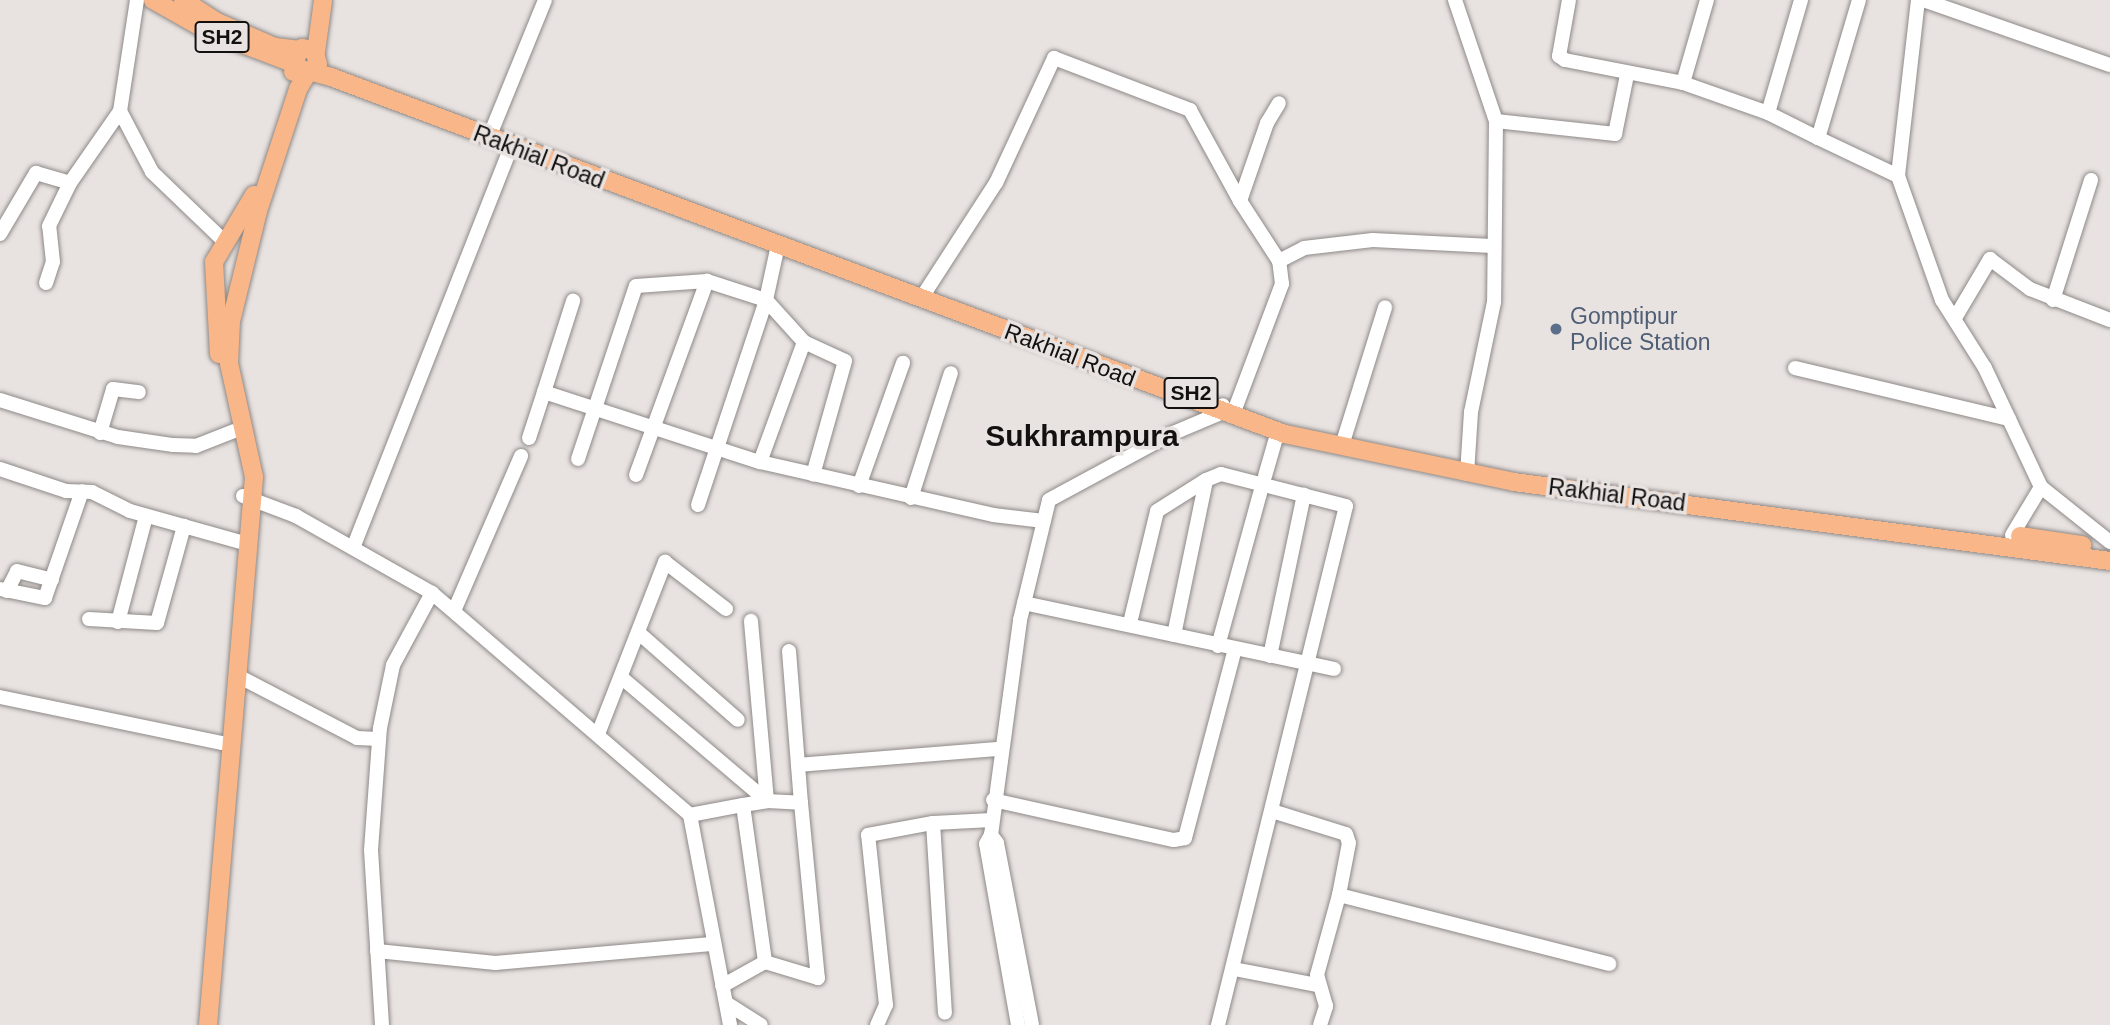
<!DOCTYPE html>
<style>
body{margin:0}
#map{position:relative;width:2110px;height:1025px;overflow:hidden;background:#e8e3e1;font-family:Helvetica,sans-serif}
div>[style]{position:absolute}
.roads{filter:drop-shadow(0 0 2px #8e8987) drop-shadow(0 0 2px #8e8987)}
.minor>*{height:14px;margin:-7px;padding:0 7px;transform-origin:7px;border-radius:7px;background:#fff}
.major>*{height:18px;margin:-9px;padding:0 9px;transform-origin:9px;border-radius:9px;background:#f9b789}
.dots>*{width:19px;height:19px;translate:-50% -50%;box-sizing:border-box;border:4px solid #e8e3e1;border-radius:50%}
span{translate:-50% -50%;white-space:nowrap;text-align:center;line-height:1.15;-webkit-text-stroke:7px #e8e3e1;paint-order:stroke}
.shield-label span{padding:2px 5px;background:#e8e3e1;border:2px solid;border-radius:5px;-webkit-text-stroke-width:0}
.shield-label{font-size:21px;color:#131110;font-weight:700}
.street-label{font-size:23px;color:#131110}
.service-label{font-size:23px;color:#4e5e75}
.left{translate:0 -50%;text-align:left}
.district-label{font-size:30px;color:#131110;font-weight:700}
</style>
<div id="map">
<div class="roads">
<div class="minor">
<i style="left:137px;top:0;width:112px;rotate:98.7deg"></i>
<i style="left:120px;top:111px;width:69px;rotate:62.3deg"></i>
<i style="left:152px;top:172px;width:100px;rotate:43.8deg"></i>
<i style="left:1455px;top:0;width:128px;rotate:71.3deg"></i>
<i style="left:1496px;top:121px;width:181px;rotate:90.6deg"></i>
<i style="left:1494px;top:302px;width:112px;rotate:101.8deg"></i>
<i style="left:1471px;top:412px;width:62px;rotate:93.7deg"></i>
<i style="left:1569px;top:0;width:57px;rotate:100.1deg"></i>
<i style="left:1559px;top:56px;width:7px;rotate:34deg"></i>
<i style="left:1565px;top:60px;width:120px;rotate:11deg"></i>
<i style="left:1683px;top:83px;width:86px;rotate:-73.9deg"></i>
<i style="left:1859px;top:0;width:144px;rotate:106.5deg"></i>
<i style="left:1818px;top:138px;width:89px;rotate:25.4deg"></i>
<i style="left:1918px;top:0;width:177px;rotate:96.5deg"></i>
<i style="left:1898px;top:176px;width:132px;rotate:70.5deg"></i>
<i style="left:1942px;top:300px;width:80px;rotate:57.7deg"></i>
<i style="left:1985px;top:368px;width:132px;rotate:64.8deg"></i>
<i style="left:2041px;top:487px;width:88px;rotate:38.6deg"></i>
<i style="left:1923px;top:0;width:198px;rotate:19.2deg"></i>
<i style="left:1683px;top:83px;width:90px;rotate:19.4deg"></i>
<i style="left:1768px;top:113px;width:118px;rotate:-73.7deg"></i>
<i style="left:1768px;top:113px;width:56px;rotate:26.6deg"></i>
<i style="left:1496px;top:121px;width:120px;rotate:6.2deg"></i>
<i style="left:1615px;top:134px;width:60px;rotate:-78.5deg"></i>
<i style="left:492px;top:130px;width:140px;rotate:-67.8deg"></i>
<i style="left:0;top:234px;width:71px;rotate:-59.5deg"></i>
<i style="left:36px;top:173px;width:35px;rotate:16deg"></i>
<i style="left:70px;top:183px;width:88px;rotate:-55.2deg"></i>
<i style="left:1279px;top:261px;width:28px;rotate:-27deg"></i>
<i style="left:1304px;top:248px;width:69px;rotate:-6.6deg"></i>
<i style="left:1373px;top:240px;width:119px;rotate:2.9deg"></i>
<i style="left:46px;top:283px;width:22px;rotate:-72deg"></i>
<i style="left:53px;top:262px;width:36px;rotate:-96deg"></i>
<i style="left:49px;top:226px;width:48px;rotate:-64deg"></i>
<i style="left:926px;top:291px;width:129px;rotate:-57.1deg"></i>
<i style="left:996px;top:183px;width:138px;rotate:-65.1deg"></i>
<i style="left:1054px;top:58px;width:146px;rotate:20.9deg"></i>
<i style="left:1190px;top:110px;width:104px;rotate:61.2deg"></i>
<i style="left:2053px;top:300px;width:126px;rotate:-72.4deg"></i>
<i style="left:1955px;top:318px;width:69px;rotate:-59.3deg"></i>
<i style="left:1990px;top:259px;width:50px;rotate:36.9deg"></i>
<i style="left:2030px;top:289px;width:86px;rotate:21.2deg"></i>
<i style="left:1795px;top:368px;width:220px;rotate:13.4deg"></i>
<i style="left:544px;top:392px;width:96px;rotate:-72.3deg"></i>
<i style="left:0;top:400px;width:124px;rotate:17.4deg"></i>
<i style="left:118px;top:437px;width:56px;rotate:8.3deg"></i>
<i style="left:173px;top:445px;width:23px;rotate:2deg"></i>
<i style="left:196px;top:446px;width:41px;rotate:-21.5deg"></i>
<i style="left:1235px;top:409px;width:134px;rotate:-69.4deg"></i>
<i style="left:1282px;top:284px;width:23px;rotate:-97deg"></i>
<i style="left:1279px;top:261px;width:72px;rotate:-123deg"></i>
<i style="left:1240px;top:201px;width:83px;rotate:-70.9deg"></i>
<i style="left:1267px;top:123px;width:23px;rotate:-59deg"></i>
<i style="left:100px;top:433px;width:46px;rotate:-73.5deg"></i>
<i style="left:113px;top:389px;width:26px;rotate:7deg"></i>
<i style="left:529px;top:438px;width:48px;rotate:-71.9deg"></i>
<i style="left:544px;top:392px;width:227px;rotate:18deg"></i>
<i style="left:760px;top:462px;width:239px;rotate:12.8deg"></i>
<i style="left:993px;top:515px;width:51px;rotate:6.7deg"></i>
<i style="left:1344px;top:439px;width:138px;rotate:-72.7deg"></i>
<i style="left:578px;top:459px;width:182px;rotate:-71.5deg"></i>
<i style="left:636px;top:286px;width:71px;rotate:-4deg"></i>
<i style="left:707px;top:281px;width:62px;rotate:17.9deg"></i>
<i style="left:766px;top:300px;width:57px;rotate:47.9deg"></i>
<i style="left:804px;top:342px;width:45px;rotate:24.9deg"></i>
<i style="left:845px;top:361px;width:118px;rotate:105.7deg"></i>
<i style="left:760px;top:462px;width:128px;rotate:-69.9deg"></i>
<i style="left:0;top:469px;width:70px;rotate:18.4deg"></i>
<i style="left:66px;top:491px;width:26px;rotate:2deg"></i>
<i style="left:92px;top:492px;width:42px;rotate:26.6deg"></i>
<i style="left:130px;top:511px;width:114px;rotate:15.7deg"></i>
<i style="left:636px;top:475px;width:207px;rotate:-69.9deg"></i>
<i style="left:1265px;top:476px;width:47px;rotate:-73.9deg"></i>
<i style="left:859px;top:486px;width:131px;rotate:-70.3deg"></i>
<i style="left:243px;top:496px;width:57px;rotate:20.7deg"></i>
<i style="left:296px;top:516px;width:156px;rotate:29.5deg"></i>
<i style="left:432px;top:593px;width:340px;rotate:40.7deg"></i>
<i style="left:690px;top:815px;width:214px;rotate:79.2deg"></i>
<i style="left:911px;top:498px;width:131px;rotate:-72.3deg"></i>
<i style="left:698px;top:505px;width:216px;rotate:-71.6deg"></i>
<i style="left:766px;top:300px;width:56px;rotate:-77.7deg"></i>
<i style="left:2012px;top:535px;width:56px;rotate:-58.9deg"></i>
<i style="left:353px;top:548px;width:432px;rotate:-68.5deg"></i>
<i style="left:0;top:589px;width:46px;rotate:11.3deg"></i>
<i style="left:45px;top:598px;width:113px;rotate:-70.9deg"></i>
<i style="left:7px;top:591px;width:22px;rotate:-63deg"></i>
<i style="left:17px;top:571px;width:36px;rotate:14deg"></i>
<i style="left:1024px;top:603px;width:317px;rotate:12deg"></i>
<i style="left:454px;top:611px;width:169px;rotate:-66.6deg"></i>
<i style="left:89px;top:619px;width:68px;rotate:3.4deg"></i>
<i style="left:157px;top:623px;width:101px;rotate:-74.4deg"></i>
<i style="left:118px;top:622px;width:110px;rotate:-75.2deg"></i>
<i style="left:1130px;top:623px;width:115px;rotate:-76.4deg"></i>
<i style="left:1157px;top:511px;width:58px;rotate:-32.3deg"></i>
<i style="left:1206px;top:480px;width:16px;rotate:-22deg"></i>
<i style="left:1221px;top:474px;width:129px;rotate:14.4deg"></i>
<i style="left:1346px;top:506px;width:535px;rotate:103.85deg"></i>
<i style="left:640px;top:634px;width:130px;rotate:41.3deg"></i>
<i style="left:1174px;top:635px;width:158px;rotate:-78.3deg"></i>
<i style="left:1218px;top:646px;width:159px;rotate:-74.6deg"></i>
<i style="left:789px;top:651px;width:152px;rotate:85.5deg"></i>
<i style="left:1270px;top:656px;width:165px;rotate:-78.1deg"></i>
<i style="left:238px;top:676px;width:134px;rotate:27.5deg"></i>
<i style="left:357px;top:738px;width:21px;rotate:3deg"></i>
<i style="left:622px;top:678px;width:190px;rotate:40.3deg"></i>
<i style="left:767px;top:801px;width:34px;rotate:3deg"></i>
<i style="left:801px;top:803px;width:176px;rotate:84.5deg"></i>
<i style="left:818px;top:978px;width:55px;rotate:-163.2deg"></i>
<i style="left:0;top:697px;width:227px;rotate:11.7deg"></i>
<i style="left:598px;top:734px;width:185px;rotate:-68.7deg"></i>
<i style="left:665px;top:562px;width:77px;rotate:37.6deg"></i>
<i style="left:798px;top:765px;width:202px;rotate:-4.6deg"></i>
<i style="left:993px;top:800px;width:185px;rotate:12.5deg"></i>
<i style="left:1174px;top:840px;width:11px;rotate:-10deg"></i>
<i style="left:1185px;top:838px;width:196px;rotate:-75.2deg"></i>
<i style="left:743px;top:805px;width:24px;rotate:-9deg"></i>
<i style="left:767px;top:801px;width:181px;rotate:-95.1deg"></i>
<i style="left:1272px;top:811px;width:77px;rotate:17.3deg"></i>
<i style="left:1346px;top:834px;width:9px;rotate:72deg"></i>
<i style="left:1349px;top:843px;width:53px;rotate:100.9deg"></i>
<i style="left:690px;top:815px;width:54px;rotate:-10.7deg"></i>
<i style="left:743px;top:805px;width:159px;rotate:82deg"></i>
<i style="left:765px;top:962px;width:49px;rotate:150.8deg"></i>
<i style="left:933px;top:823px;width:190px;rotate:86.4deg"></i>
<i style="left:991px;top:835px;width:10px;rotate:53deg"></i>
<i style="left:997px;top:843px;width:185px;rotate:79.1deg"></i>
<i style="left:377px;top:951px;width:119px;rotate:5.8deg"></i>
<i style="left:495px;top:963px;width:220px;rotate:-5deg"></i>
<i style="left:1234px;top:969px;width:85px;rotate:10.9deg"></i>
<i style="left:726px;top:1003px;width:41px;rotate:32.2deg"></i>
<i style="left:382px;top:1025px;width:175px;rotate:-93.6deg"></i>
<i style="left:371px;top:850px;width:122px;rotate:-85.8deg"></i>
<i style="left:380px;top:728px;width:64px;rotate:-78.3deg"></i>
<i style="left:393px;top:665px;width:82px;rotate:-61.6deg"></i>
<i style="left:877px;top:1025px;width:22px;rotate:-66deg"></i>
<i style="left:886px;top:1005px;width:171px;rotate:-96deg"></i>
<i style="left:868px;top:835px;width:66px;rotate:-10.5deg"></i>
<i style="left:933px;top:823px;width:59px;rotate:-2.9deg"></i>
<i style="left:1018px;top:1025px;width:184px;rotate:-100deg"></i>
<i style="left:986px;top:844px;width:10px;rotate:-61deg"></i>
<i style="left:991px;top:835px;width:217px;rotate:-82.3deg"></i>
<i style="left:1020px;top:620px;width:123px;rotate:-76.4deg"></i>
<i style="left:1049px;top:500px;width:139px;rotate:-28.4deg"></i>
<i style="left:1171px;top:434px;width:54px;rotate:-22.8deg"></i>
<i style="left:1221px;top:413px;width:8px;rotate:-76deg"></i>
<i style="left:1320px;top:1025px;width:20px;rotate:-72deg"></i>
<i style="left:1326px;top:1006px;width:32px;rotate:-106deg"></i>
<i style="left:1317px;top:975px;width:83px;rotate:-74.6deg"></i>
<i style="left:1339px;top:895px;width:279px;rotate:14.3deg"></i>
</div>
<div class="major">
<i style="left:153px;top:0;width:61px;rotate:29.5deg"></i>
<i style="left:206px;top:30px;width:95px;rotate:20.9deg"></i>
<i style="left:295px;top:64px;width:8px;rotate:104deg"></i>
<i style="left:183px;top:0;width:40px;rotate:32.9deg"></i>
<i style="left:217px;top:22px;width:63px;rotate:23.3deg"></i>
<i style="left:275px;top:47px;width:23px;rotate:7deg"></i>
<i style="left:316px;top:52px;width:52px;rotate:-82.3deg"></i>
<i style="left:219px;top:354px;width:92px;rotate:-93.1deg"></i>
<i style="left:214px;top:262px;width:78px;rotate:-59.2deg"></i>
<i style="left:2020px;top:536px;width:63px;rotate:8.3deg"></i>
<i style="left:208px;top:1025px;width:550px;rotate:-85.2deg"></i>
<i style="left:254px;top:477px;width:117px;rotate:-102.4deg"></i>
<i style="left:229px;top:363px;width:42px;rotate:-87.3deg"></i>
<i style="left:231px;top:321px;width:113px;rotate:-76.2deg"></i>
<i style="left:258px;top:211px;width:128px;rotate:-71.8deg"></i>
<i style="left:298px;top:89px;width:21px;rotate:-59deg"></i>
<i style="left:309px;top:71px;width:11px;rotate:-38deg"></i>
<i style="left:318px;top:64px;width:15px;rotate:-106deg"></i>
<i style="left:314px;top:50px;width:12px;rotate:-171deg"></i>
<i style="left:302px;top:48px;width:14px;rotate:124deg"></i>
<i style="left:294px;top:60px;width:12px;rotate:55deg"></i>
<i style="left:301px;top:70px;width:8px;rotate:7deg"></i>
<i style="left:309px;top:71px;width:23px;rotate:15deg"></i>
<i style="left:331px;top:77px;width:1019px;rotate:20.52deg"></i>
<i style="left:1285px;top:434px;width:234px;rotate:11.8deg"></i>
<i style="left:1514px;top:482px;width:601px;rotate:7.55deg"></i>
</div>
</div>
<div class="dots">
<i style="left:1556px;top:329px;background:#5c6f8a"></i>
</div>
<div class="shield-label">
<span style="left:222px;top:37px">SH2</span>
<span style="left:1191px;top:393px">SH2</span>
</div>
<div class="street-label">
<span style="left:539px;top:157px;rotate:21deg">Rakhial Road</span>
<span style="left:1070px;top:355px;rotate:21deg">Rakhial Road</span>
<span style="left:1617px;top:495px;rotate:7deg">Rakhial Road</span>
</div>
<div class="service-label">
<span class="left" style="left:1570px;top:329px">Gomptipur<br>Police Station</span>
</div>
<div class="district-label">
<span style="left:1082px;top:436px">Sukhrampura</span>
</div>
</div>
